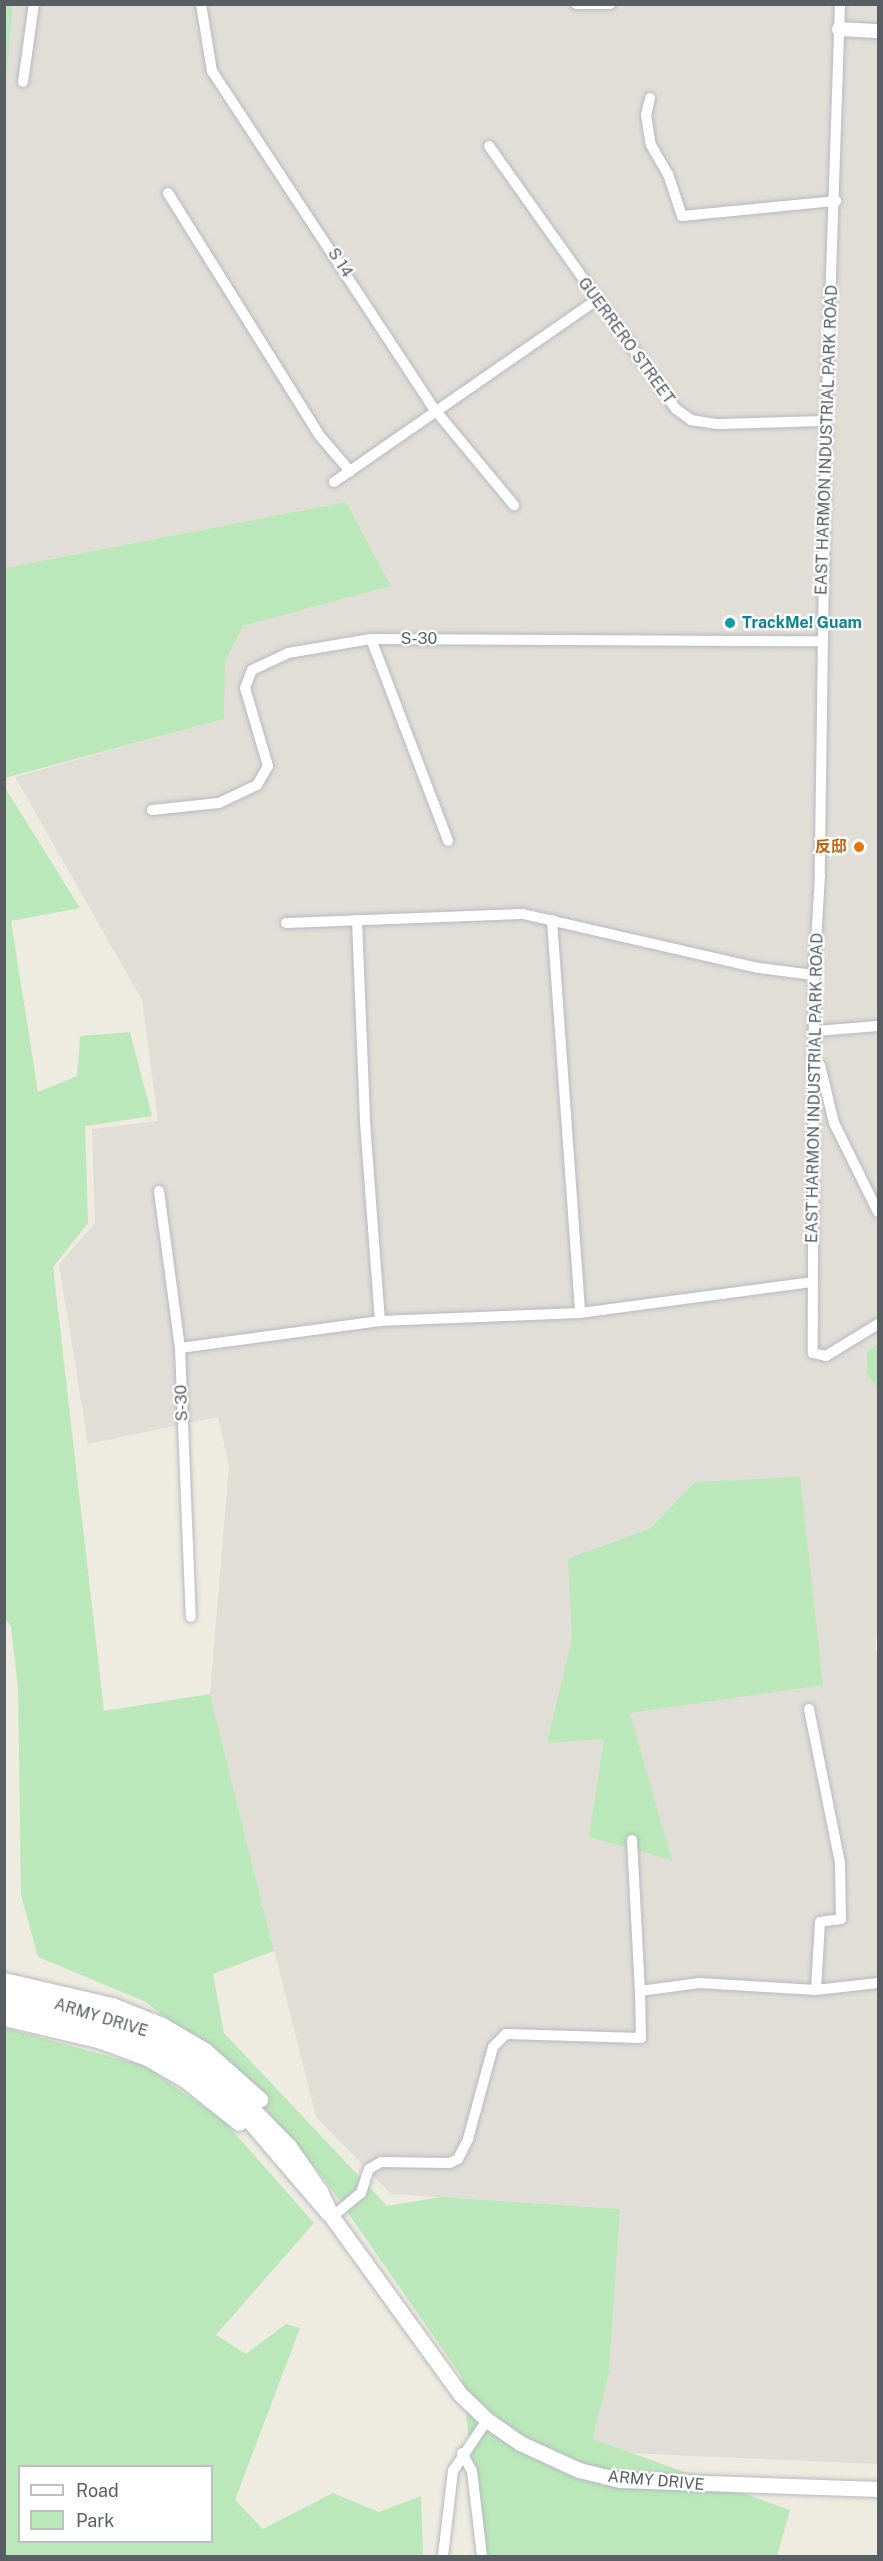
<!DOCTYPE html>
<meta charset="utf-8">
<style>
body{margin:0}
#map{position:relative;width:883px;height:2561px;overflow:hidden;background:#eeebe0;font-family:"Public Sans","Noto Sans SC",sans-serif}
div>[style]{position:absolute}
.industrial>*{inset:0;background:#e1ded8}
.green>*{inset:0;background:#bae8ba}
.roads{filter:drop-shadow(0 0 2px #b6b9bf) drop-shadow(0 0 2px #b6b9bf)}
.minor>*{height:10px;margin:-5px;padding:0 5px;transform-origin:5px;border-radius:5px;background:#fff}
.tertiary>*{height:14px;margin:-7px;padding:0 7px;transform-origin:7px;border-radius:7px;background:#fff}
.secondary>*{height:15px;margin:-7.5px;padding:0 7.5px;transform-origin:7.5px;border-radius:7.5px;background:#fff}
.dots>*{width:16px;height:16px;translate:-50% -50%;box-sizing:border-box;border:3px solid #fff;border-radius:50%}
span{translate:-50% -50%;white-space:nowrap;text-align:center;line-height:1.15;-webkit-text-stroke:4.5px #fff;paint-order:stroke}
.street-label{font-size:16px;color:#595e63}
.culture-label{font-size:16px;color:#0d838f;font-weight:700}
.left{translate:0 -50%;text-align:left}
.food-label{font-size:16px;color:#c56008;font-weight:700}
.right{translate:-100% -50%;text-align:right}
.frame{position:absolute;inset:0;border:6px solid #595e63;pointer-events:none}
.legend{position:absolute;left:18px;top:2465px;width:195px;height:78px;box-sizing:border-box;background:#fff;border:2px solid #bdbfc1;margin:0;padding:8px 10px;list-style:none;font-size:18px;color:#595e63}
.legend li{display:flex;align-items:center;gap:12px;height:30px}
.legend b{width:30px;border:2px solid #bdbfc1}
</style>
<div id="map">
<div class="industrial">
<i style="clip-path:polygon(13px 5px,878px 5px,878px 1346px,867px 1374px,878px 1390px,878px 1627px,875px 1648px,878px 1655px,878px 2464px,629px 2453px,593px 2439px,609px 2373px,620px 2209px,391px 2194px,316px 2117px,210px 1694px,229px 1466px,218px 1417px,88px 1444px,59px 1264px,95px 1223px,92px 1129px,158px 1121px,142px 1000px,15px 777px,223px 719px,225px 662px,243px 626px,391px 586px,346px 502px,5px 568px,4px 89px)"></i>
</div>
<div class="green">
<i style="clip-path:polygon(5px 4px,13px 5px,5px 89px,4px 5px)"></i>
<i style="clip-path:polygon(346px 502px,391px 586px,243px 626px,225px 662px,224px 719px,5px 778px,5px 568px)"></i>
<i style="clip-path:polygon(4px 786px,80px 908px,11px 921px,38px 1092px,77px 1076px,80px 1036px,130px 1032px,152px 1116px,85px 1126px,88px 1223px,53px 1267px,104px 1711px,210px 1694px,274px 1951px,213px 1974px,224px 2033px,387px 2206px,440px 2197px,620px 2209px,609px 2373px,593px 2439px,790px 2510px,777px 2556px,482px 2556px,462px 2377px,323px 2177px,235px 2074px,146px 2002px,38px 1957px,21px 1895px,18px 1688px,11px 1626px,4px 1617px)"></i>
<i style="clip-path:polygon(878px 1344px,878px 1390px,867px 1374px,867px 1353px)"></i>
<i style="clip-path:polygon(800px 1477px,823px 1685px,630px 1713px,672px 1860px,589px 1837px,604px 1739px,547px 1743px,572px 1638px,568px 1559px,651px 1528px,695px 1482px)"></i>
<i style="clip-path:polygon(evenodd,5px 2028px,145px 2066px,223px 2120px,314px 2223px,216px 2335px,246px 2354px,286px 2324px,300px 2328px,235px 2500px,263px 2529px,333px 2493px,379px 2512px,421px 2496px,423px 2556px,5px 2556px,5px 2028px,212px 2466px,212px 2542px,20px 2542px,20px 2466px,212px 2466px)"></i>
</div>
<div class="roads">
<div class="minor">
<i style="left:201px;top:4px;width:68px;rotate:80.7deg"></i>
<i style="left:212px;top:71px;width:406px;rotate:56.7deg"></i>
<i style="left:435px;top:410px;width:124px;rotate:50.3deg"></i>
<i style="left:576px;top:4px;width:34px"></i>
<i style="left:840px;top:4px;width:417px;rotate:91.9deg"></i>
<i style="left:826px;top:421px;width:454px;rotate:90.8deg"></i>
<i style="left:820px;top:875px;width:100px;rotate:93.4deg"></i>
<i style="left:814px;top:975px;width:378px;rotate:90.2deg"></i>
<i style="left:813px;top:1353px;width:13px;rotate:13deg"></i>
<i style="left:826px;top:1356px;width:61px;rotate:-31.6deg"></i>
<i style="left:23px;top:82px;width:79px;rotate:-82deg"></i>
<i style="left:650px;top:98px;width:17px;rotate:103deg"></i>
<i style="left:646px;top:115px;width:30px;rotate:81deg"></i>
<i style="left:651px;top:145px;width:34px;rotate:60deg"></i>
<i style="left:668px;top:174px;width:44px;rotate:71.6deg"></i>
<i style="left:682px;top:216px;width:155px;rotate:-5.6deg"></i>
<i style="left:489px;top:146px;width:323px;rotate:54.6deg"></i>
<i style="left:676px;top:409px;width:19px;rotate:36deg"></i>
<i style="left:691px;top:420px;width:26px;rotate:9deg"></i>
<i style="left:717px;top:424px;width:109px;rotate:-1.6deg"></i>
<i style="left:168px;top:193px;width:285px;rotate:58deg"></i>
<i style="left:319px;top:435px;width:48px;rotate:49.3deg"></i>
<i style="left:334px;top:482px;width:320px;rotate:-34.7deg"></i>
<i style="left:371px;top:639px;width:216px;rotate:69.1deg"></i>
<i style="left:152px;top:810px;width:67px;rotate:-6deg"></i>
<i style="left:219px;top:803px;width:42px;rotate:-25.3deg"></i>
<i style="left:257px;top:785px;width:22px;rotate:-60deg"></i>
<i style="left:268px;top:766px;width:81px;rotate:-106.4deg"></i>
<i style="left:245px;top:688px;width:19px;rotate:-69deg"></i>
<i style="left:252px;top:670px;width:40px;rotate:-25deg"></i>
<i style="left:288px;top:653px;width:84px;rotate:-9.6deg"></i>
<i style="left:371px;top:639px;width:451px;rotate:0.3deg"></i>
<i style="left:357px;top:920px;width:202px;rotate:87.7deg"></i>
<i style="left:365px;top:1122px;width:200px;rotate:85.7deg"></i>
<i style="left:552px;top:920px;width:394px;rotate:85.9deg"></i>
<i style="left:286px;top:923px;width:237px;rotate:-2.2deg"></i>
<i style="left:523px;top:914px;width:242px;rotate:12.9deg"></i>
<i style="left:759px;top:968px;width:55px;rotate:7.3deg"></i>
<i style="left:817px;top:1038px;width:7px;rotate:-98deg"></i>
<i style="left:816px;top:1031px;width:62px;rotate:-4.6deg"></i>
<i style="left:820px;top:1065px;width:60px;rotate:76.4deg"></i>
<i style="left:834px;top:1123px;width:99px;rotate:63.7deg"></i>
<i style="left:159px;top:1191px;width:158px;rotate:82.4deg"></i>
<i style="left:180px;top:1348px;width:269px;rotate:87.7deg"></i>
<i style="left:180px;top:1348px;width:202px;rotate:-7.7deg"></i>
<i style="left:380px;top:1321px;width:200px;rotate:-2.3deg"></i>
<i style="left:580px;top:1313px;width:234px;rotate:-7.6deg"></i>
<i style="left:809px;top:1709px;width:157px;rotate:78.6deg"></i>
<i style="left:840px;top:1863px;width:56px;rotate:89deg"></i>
<i style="left:841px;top:1919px;width:21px;rotate:172deg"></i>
<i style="left:820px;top:1922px;width:68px;rotate:93.4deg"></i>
<i style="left:632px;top:1840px;width:151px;rotate:87deg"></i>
<i style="left:332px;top:2217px;width:38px;rotate:-40deg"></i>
<i style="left:361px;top:2193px;width:25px;rotate:-72deg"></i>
<i style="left:369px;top:2169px;width:14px;rotate:-30deg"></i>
<i style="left:381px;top:2162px;width:69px;rotate:0.8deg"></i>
<i style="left:450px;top:2163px;width:9px;rotate:-27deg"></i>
<i style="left:458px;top:2159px;width:22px;rotate:-63deg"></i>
<i style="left:468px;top:2139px;width:95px;rotate:-74.8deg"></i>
<i style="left:493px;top:2047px;width:18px;rotate:-45deg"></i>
<i style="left:506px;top:2034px;width:135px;rotate:1.7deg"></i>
<i style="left:641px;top:2038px;width:47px;rotate:-91.2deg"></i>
<i style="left:640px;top:1991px;width:60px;rotate:-7.7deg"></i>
<i style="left:699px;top:1983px;width:117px;rotate:3.4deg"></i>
<i style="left:816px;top:1990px;width:62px;rotate:-6.4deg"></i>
<i style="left:462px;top:2453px;width:21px;rotate:61deg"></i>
<i style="left:472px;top:2471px;width:86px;rotate:83.3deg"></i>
<i style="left:443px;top:2556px;width:86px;rotate:-83.3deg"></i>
<i style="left:453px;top:2471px;width:61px;rotate:-56.3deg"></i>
</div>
<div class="tertiary">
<i style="left:839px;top:29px;width:39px;rotate:3deg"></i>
</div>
<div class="secondary">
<i style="left:4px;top:1980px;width:111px;rotate:13deg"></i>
<i style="left:112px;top:2005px;width:54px;rotate:21.8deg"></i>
<i style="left:162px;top:2025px;width:50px;rotate:30.2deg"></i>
<i style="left:205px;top:2050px;width:74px;rotate:41.7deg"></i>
<i style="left:4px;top:1992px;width:132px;rotate:14.5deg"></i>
<i style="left:132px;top:2025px;width:52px;rotate:25.1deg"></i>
<i style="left:179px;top:2047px;width:47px;rotate:34.7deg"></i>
<i style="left:218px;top:2074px;width:101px;rotate:45.4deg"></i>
<i style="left:289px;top:2146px;width:55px;rotate:55.4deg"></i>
<i style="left:320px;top:2191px;width:29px;rotate:65deg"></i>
<i style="left:332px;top:2217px;width:218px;rotate:54.1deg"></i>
<i style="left:460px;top:2394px;width:37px;rotate:44deg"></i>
<i style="left:487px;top:2420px;width:40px;rotate:34.9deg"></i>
<i style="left:520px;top:2443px;width:65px;rotate:24.6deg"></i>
<i style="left:579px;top:2470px;width:42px;rotate:13.7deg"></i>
<i style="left:620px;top:2480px;width:258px;rotate:2deg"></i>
<i style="left:4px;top:2004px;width:106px;rotate:13.6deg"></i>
<i style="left:107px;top:2029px;width:49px;rotate:21.4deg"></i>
<i style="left:153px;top:2047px;width:47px;rotate:31deg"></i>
<i style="left:193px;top:2071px;width:70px;rotate:41deg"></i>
<i style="left:246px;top:2117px;width:126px;rotate:49.5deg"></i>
<i style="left:4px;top:2018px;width:100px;rotate:13.3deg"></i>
<i style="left:101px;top:2041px;width:49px;rotate:20.3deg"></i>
<i style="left:147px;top:2058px;width:44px;rotate:30.1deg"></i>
<i style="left:185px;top:2080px;width:69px;rotate:38.5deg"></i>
</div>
</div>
<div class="dots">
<i style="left:730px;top:623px;background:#0f9aa8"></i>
<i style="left:859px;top:847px;background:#e8710a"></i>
</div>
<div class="street-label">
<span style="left:340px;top:263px;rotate:57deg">S 14</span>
<span style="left:626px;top:341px;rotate:54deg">GUERRERO STREET</span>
<span style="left:827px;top:440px;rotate:-88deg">EAST HARMON INDUSTRIAL PARK ROAD</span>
<span style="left:419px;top:639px">S-30</span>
<span style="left:815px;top:1088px;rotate:-89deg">EAST HARMON INDUSTRIAL PARK ROAD</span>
<span style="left:182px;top:1403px;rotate:-92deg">S-30</span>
<span style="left:101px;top:2018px;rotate:17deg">ARMY DRIVE</span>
<span style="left:656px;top:2481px;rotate:5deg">ARMY DRIVE</span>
</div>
<div class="culture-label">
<span class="left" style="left:742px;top:623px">TrackMe! Guam</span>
</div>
<div class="food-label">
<span class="right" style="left:847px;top:847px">反邸</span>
</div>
<div class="frame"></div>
<ul class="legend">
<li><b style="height:8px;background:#fff"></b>Road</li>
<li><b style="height:16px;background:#bae8ba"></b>Park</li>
</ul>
</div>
